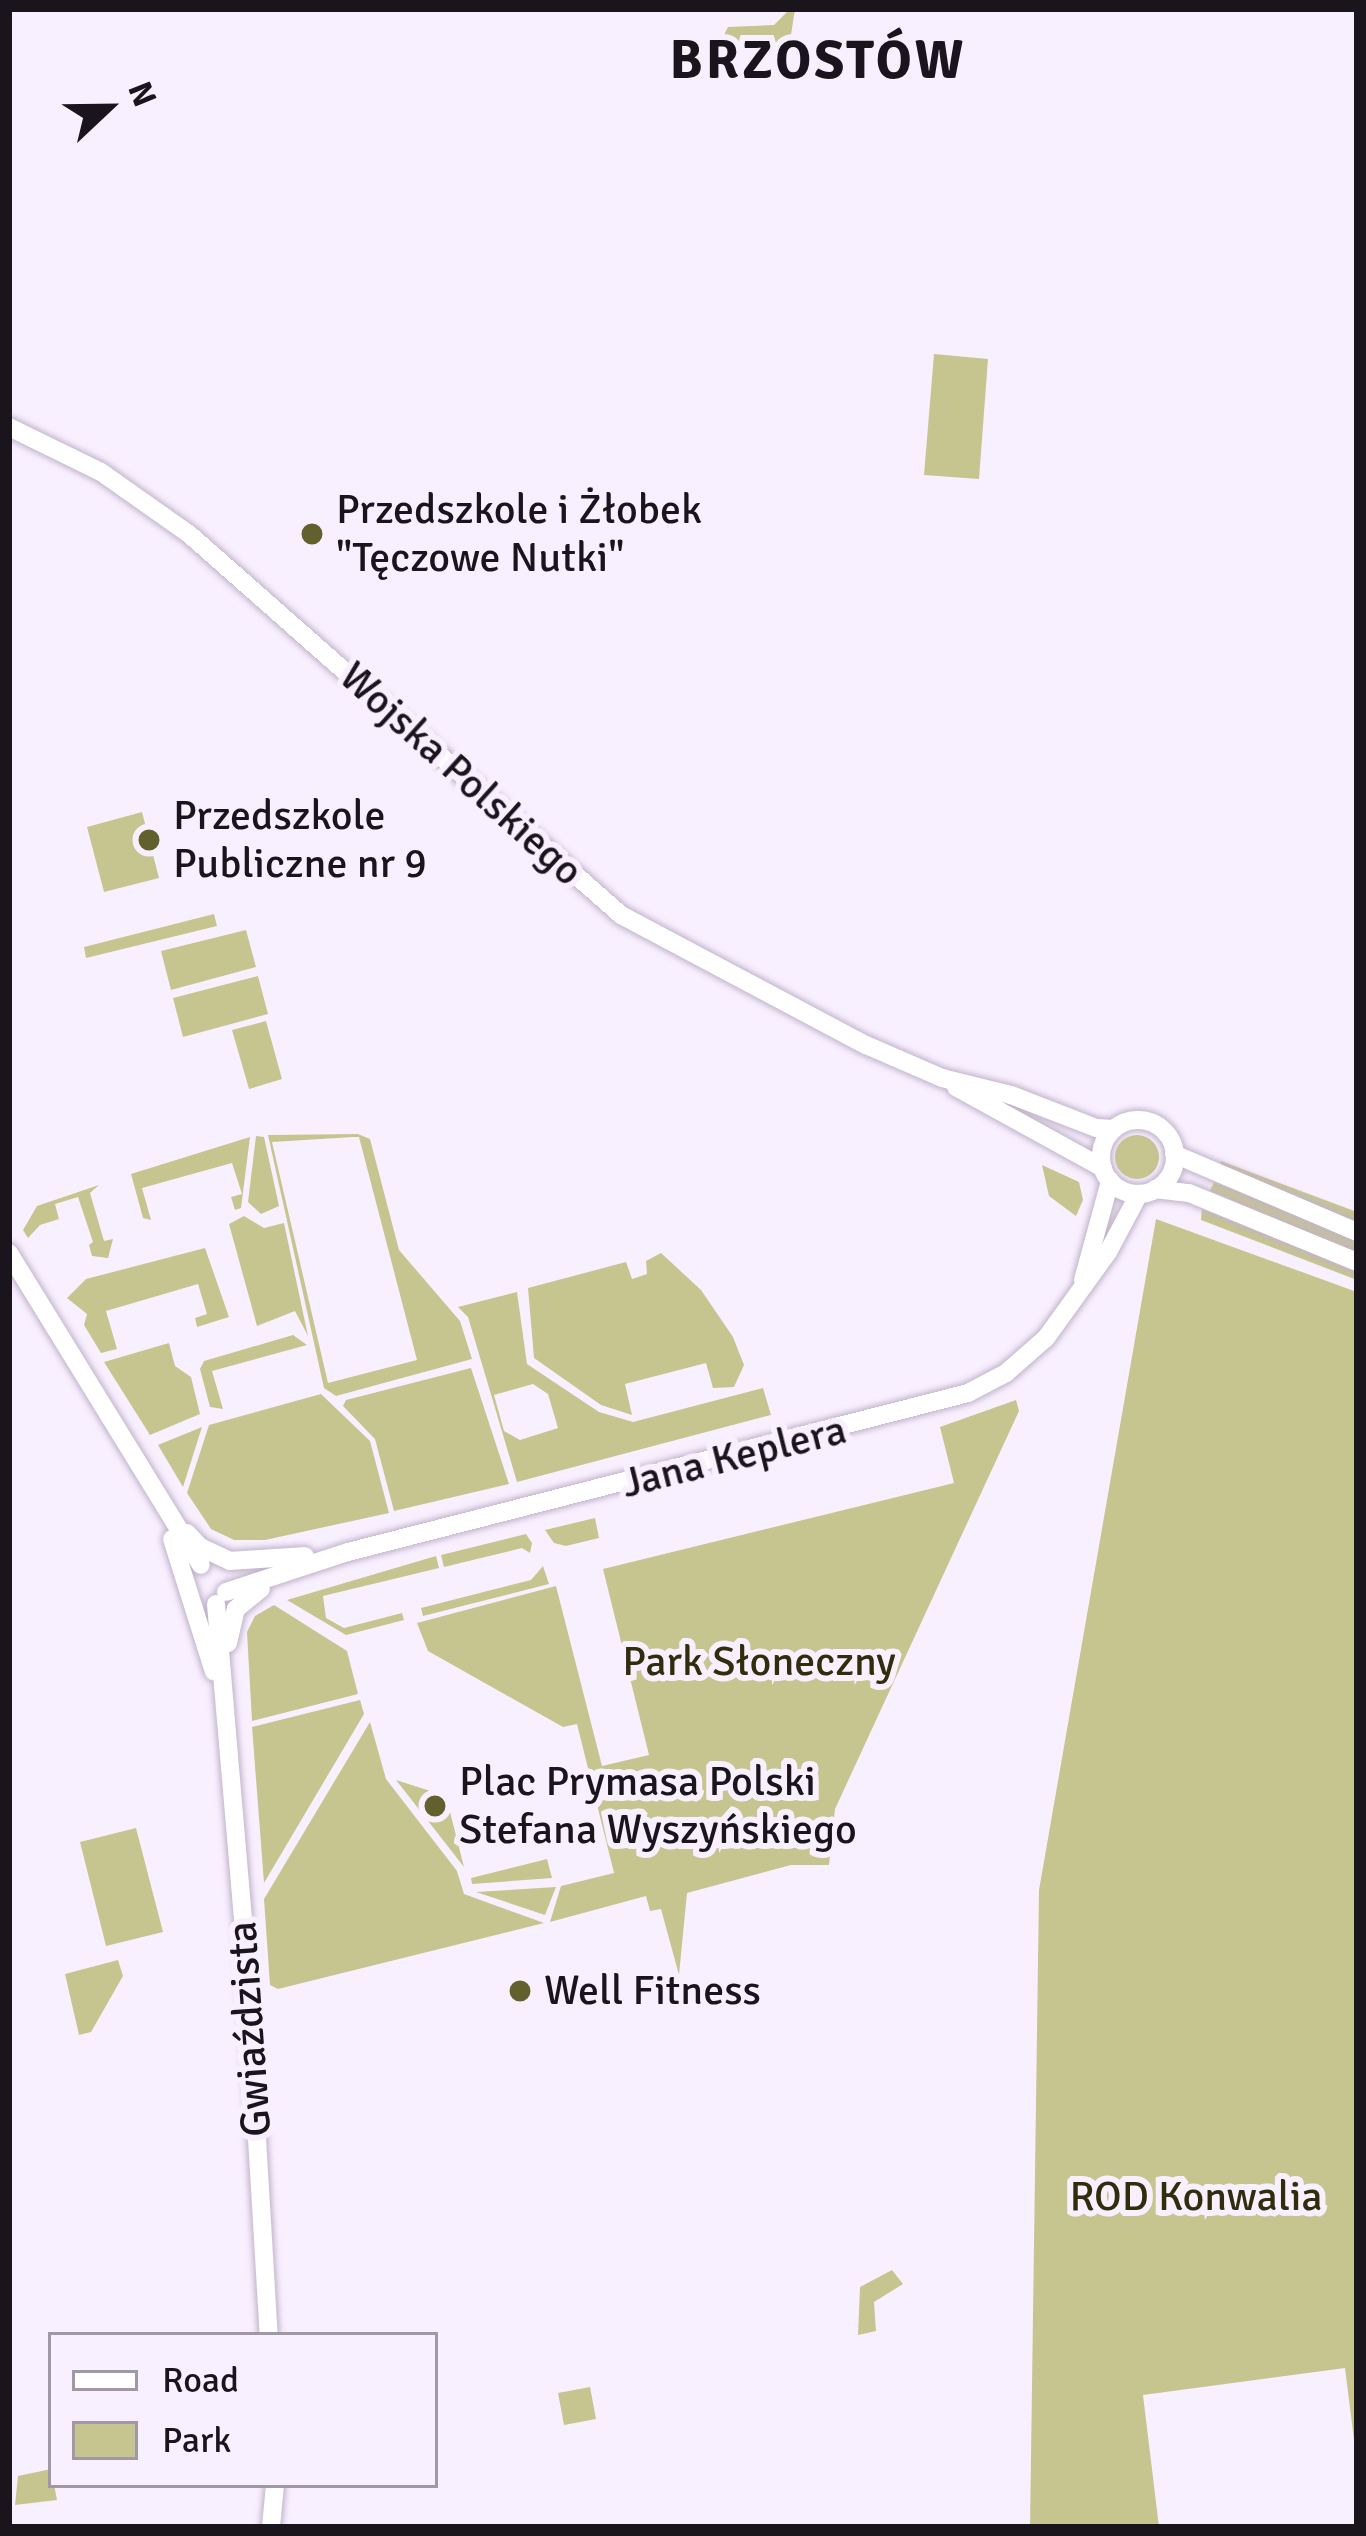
<!DOCTYPE html>
<meta charset="utf-8">
<style>
body{margin:0}
#map{position:relative;width:1366px;height:2536px;overflow:hidden;background:#f9f0ff;font-family:Signika,sans-serif}
div>[style]{position:absolute}
.green>*{inset:0;background:#c6c58f}
.round{border-radius:50%}
.roads{filter:drop-shadow(0 0 3px #c1b3ca) drop-shadow(0 0 3px #c1b3ca)}
.tertiary>*{height:18px;margin:-9px;padding:0 9px;transform-origin:9px;border-radius:9px;background:#fff}
.tertiary>.ring{margin:-9px;padding:0;box-sizing:content-box;background:none;border:18px solid #fff;border-radius:50%}
.dots>*{width:33px;height:33px;translate:-50% -50%;box-sizing:border-box;border:6px solid #f9f0ff;border-radius:50%}
span{translate:-50% -50%;white-space:nowrap;text-align:center;line-height:1.15;-webkit-text-stroke:12px #f9f0ff;paint-order:stroke}
.poi-label{font-size:42px;color:#1a151d}
.left{translate:0 -50%;text-align:left}
.street-label{font-size:42px;color:#1a151d}
.park-label{font-size:42px;color:#2f2d0c}
.district-label{font-size:54px;color:#1a151d;font-weight:700;letter-spacing:3px}
.frame{position:absolute;inset:0;border:12px solid #1a151d;pointer-events:none}
.legend{position:absolute;left:48px;top:2332px;width:390px;height:156px;box-sizing:border-box;background:#f9f0ff;border:3px solid #a098a5;margin:0;padding:15px 21px;list-style:none;font-size:36px;color:#1a151d}
.legend li{display:flex;align-items:center;gap:24px;height:60px}
.legend b{width:60px;border:3px solid #a098a5}
.north{position:absolute;left:48px;top:48px;width:120px;height:120px;-webkit-text-stroke:9px #f9f0ff;paint-order:stroke;rotate:68deg;font-size:33px;font-weight:700;line-height:48px;text-align:center;color:#1a151d}
.north::after{content:'';display:block;margin:auto;width:42px;height:54px;background:#1a151d;clip-path:polygon(50% 0,100% 100%,50% 72%,0 100%)}
</style>
<div id="map">
<div class="green">
<i style="clip-path:polygon(790px 9px,795px 9px,789px 48px,719px 45px,728px 27px,774px 25px)"></i>
<i style="clip-path:polygon(934px 354px,988px 359px,979px 479px,924px 475px)"></i>
<i style="clip-path:polygon(142px 812px,159px 878px,104px 892px,87px 827px)"></i>
<i style="clip-path:polygon(214px 914px,217px 926px,86px 958px,84px 947px)"></i>
<i style="clip-path:polygon(246px 930px,256px 967px,171px 990px,161px 951px)"></i>
<i style="clip-path:polygon(258px 976px,268px 1014px,183px 1037px,173px 998px)"></i>
<i style="clip-path:polygon(266px 1021px,282px 1079px,249px 1089px,232px 1030px)"></i>
<i style="clip-path:polygon(evenodd,358px 1134px,370px 1139px,399px 1250px,460px 1321px,472px 1359px,336px 1396px,324px 1388px,268px 1135px,358px 1134px,353px 1137px,359px 1137px,417px 1360px,328px 1383px,272px 1142px,353px 1137px)"></i>
<i class="round" style="left:1115px;top:1135px;width:44px;height:44px"></i>
<i style="clip-path:polygon(256px 1136px,264px 1137px,279px 1206px,261px 1214px,248px 1202px)"></i>
<i style="clip-path:polygon(250px 1137px,241px 1208px,235px 1210px,231px 1197px,242px 1194px,232px 1163px,142px 1188px,151px 1220px,143px 1218px,131px 1174px)"></i>
<i style="clip-path:polygon(1221px 1161px,1357px 1212px,1357px 1222px,1219px 1167px)"></i>
<i style="clip-path:polygon(1042px 1165px,1079px 1182px,1083px 1200px,1076px 1216px,1049px 1196px)"></i>
<i style="clip-path:polygon(1214px 1182px,1357px 1239px,1357px 1253px,1210px 1191px)"></i>
<i style="clip-path:polygon(99px 1185px,90px 1193px,104px 1241px,113px 1239px,108px 1258px,92px 1256px,89px 1245px,93px 1242px,78px 1197px,55px 1204px,59px 1219px,40px 1225px,28px 1238px,23px 1230px,37px 1206px)"></i>
<i style="clip-path:polygon(1202px 1209px,1357px 1271px,1357px 1280px,1201px 1220px)"></i>
<i style="clip-path:polygon(244px 1216px,264px 1228px,284px 1223px,308px 1336px,295px 1311px,257px 1326px,229px 1224px)"></i>
<i style="clip-path:polygon(1156px 1219px,1357px 1292px,1357px 2464px,1345px 2368px,1143px 2395px,1159px 2527px,1030px 2527px,1039px 1890px)"></i>
<i style="clip-path:polygon(205px 1248px,229px 1317px,197px 1327px,195px 1318px,207px 1314px,198px 1284px,106px 1311px,117px 1349px,101px 1353px,84px 1325px,87px 1314px,67px 1298px,86px 1279px)"></i>
<i style="clip-path:polygon(661px 1253px,701px 1290px,733px 1337px,744px 1365px,734px 1387px,713px 1388px,706px 1363px,625px 1384px,632px 1415px,601px 1405px,534px 1358px,528px 1288px,626px 1262px,632px 1279px,647px 1274px,646px 1261px)"></i>
<i style="clip-path:polygon(evenodd,517px 1292px,527px 1364px,599px 1412px,633px 1422px,763px 1388px,771px 1415px,517px 1482px,468px 1317px,458px 1307px,517px 1292px,533px 1384px,548px 1394px,558px 1428px,520px 1440px,504px 1431px,494px 1395px,533px 1384px)"></i>
<i style="clip-path:polygon(293px 1335px,307px 1345px,212px 1371px,223px 1409px,210px 1407px,200px 1369px,204px 1361px)"></i>
<i style="clip-path:polygon(169px 1343px,175px 1366px,191px 1377px,200px 1414px,150px 1435px,104px 1362px)"></i>
<i style="clip-path:polygon(471px 1368px,509px 1484px,394px 1511px,375px 1439px,343px 1406px,346px 1400px)"></i>
<i style="clip-path:polygon(321px 1394px,370px 1441px,389px 1513px,265px 1540px,234px 1540px,211px 1529px,187px 1493px,209px 1425px)"></i>
<i style="clip-path:polygon(1016px 1400px,1019px 1411px,835px 1809px,829px 1865px,791px 1865px,687px 1893px,679px 1975px,661px 1909px,650px 1911px,646px 1896px,550px 1922px,561px 1886px,614px 1873px,577px 1724px,563px 1727px,428px 1651px,417px 1623px,556px 1586px,602px 1766px,649px 1755px,603px 1569px,954px 1483px,940px 1427px)"></i>
<i style="clip-path:polygon(202px 1427px,183px 1487px,158px 1445px)"></i>
<i style="clip-path:polygon(595px 1518px,599px 1538px,566px 1546px,554px 1543px,545px 1530px)"></i>
<i style="clip-path:polygon(526px 1534px,532px 1543px,530px 1553px,522px 1548px,444px 1567px,441px 1555px)"></i>
<i style="clip-path:polygon(436px 1556px,439px 1568px,323px 1596px,326px 1618px,344px 1628px,402px 1613px,404px 1620px,346px 1635px,287px 1600px)"></i>
<i style="clip-path:polygon(543px 1566px,549px 1584px,423px 1616px,421px 1608px,531px 1580px)"></i>
<i style="clip-path:polygon(274px 1605px,347px 1651px,358px 1694px,252px 1721px,247px 1632px,255px 1616px)"></i>
<i style="clip-path:polygon(360px 1700px,364px 1714px,264px 1883px,252px 1727px)"></i>
<i style="clip-path:polygon(370px 1722px,386px 1779px,457px 1871px,464px 1894px,544px 1923px,278px 1989px,270px 1985px,264px 1899px)"></i>
<i style="clip-path:polygon(396px 1780px,446px 1796px,464px 1867px)"></i>
<i style="clip-path:polygon(136px 1828px,163px 1932px,106px 1946px,80px 1842px)"></i>
<i style="clip-path:polygon(547px 1859px,552px 1878px,472px 1884px,471px 1878px)"></i>
<i style="clip-path:polygon(556px 1887px,545px 1915px,476px 1892px)"></i>
<i style="clip-path:polygon(118px 1960px,123px 1976px,91px 2032px,79px 2035px,65px 1974px)"></i>
<i style="clip-path:polygon(892px 2270px,903px 2284px,874px 2302px,876px 2331px,858px 2335px,860px 2287px)"></i>
<i style="clip-path:polygon(590px 2387px,596px 2419px,564px 2425px,558px 2393px)"></i>
<i style="clip-path:polygon(51px 2469px,57px 2500px,15px 2505px,18px 2476px)"></i>
</div>
<div class="roads">
<div class="tertiary">
<i style="left:9px;top:427px;width:102px;rotate:26.1deg"></i>
<i style="left:101px;top:472px;width:108px;rotate:35.2deg"></i>
<i style="left:189px;top:534px;width:576px;rotate:41.41deg"></i>
<i style="left:621px;top:915px;width:277px;rotate:28deg"></i>
<i style="left:866px;top:1045px;width:83px;rotate:23.5deg"></i>
<i style="left:942px;top:1078px;width:71px;rotate:13.8deg"></i>
<i style="left:1011px;top:1095px;width:91px;rotate:21.2deg"></i>
<i style="left:1096px;top:1128px;width:18px;rotate:3deg"></i>
<i style="left:956px;top:1087px;width:168px;rotate:28.9deg"></i>
<i class="ring" style="left:1101px;top:1120px;width:56px;height:56px"></i>
<i style="left:1174px;top:1154px;width:199px;rotate:23.1deg"></i>
<i style="left:1155px;top:1189px;width:34px;rotate:7deg"></i>
<i style="left:1189px;top:1193px;width:182px;rotate:22.3deg"></i>
<i style="left:9px;top:1253px;width:366px;rotate:58.4deg"></i>
<i style="left:1083px;top:1280px;width:103px;rotate:-74.7deg"></i>
<i style="left:187px;top:1533px;width:19px;rotate:47deg"></i>
<i style="left:200px;top:1547px;width:33px;rotate:25deg"></i>
<i style="left:230px;top:1561px;width:75px;rotate:-3.8deg"></i>
<i style="left:172px;top:1539px;width:139px;rotate:72.5deg"></i>
<i style="left:226px;top:1592px;width:128px;rotate:-18.2deg"></i>
<i style="left:348px;top:1552px;width:640px;rotate:-14.38deg"></i>
<i style="left:968px;top:1393px;width:43px;rotate:-27.8deg"></i>
<i style="left:1006px;top:1373px;width:53px;rotate:-41.2deg"></i>
<i style="left:1046px;top:1338px;width:106px;rotate:-54.2deg"></i>
<i style="left:1108px;top:1252px;width:66px;rotate:-61.9deg"></i>
<i style="left:216px;top:1604px;width:350px;rotate:85.1deg"></i>
<i style="left:246px;top:1953px;width:383px;rotate:86.6deg"></i>
<i style="left:228px;top:1643px;width:35px;rotate:-77deg"></i>
<i style="left:236px;top:1609px;width:32px;rotate:-39deg"></i>
<i style="left:271px;top:2527px;width:42px;rotate:-84.6deg"></i>
</div>
</div>
<div class="dots">
<i style="left:312px;top:534px;background:#62602d"></i>
<i style="left:149px;top:840px;background:#62602d"></i>
<i style="left:435px;top:1806px;background:#62602d"></i>
<i style="left:520px;top:1991px;background:#62602d"></i>
</div>
<div class="poi-label">
<span class="left" style="left:336px;top:534px">Przedszkole i Żłobek<br>"Tęczowe Nutki"</span>
<span class="left" style="left:173px;top:840px">Przedszkole<br>Publiczne nr 9</span>
<span class="left" style="left:459px;top:1806px">Plac Prymasa Polski<br>Stefana Wyszyńskiego</span>
<span class="left" style="left:544px;top:1991px">Well Fitness</span>
</div>
<div class="street-label">
<span style="left:461px;top:774px;rotate:42deg">Wojska Polskiego</span>
<span style="left:734px;top:1457px;rotate:-14deg">Jana Keplera</span>
<span style="left:250px;top:2029px;rotate:-94deg">Gwiaździsta</span>
</div>
<div class="park-label">
<span style="left:759px;top:1662px">Park Słoneczny</span>
<span style="left:1196px;top:2197px">ROD Konwalia</span>
</div>
<div class="district-label">
<span style="left:818px;top:61px">BRZOSTÓW</span>
</div>
<div class="frame"></div>
<ul class="legend">
<li><b style="height:15px;background:#fff"></b>Road</li>
<li><b style="height:33px;background:#c6c58f"></b>Park</li>
</ul>
<div class="north">N</div>
</div>
